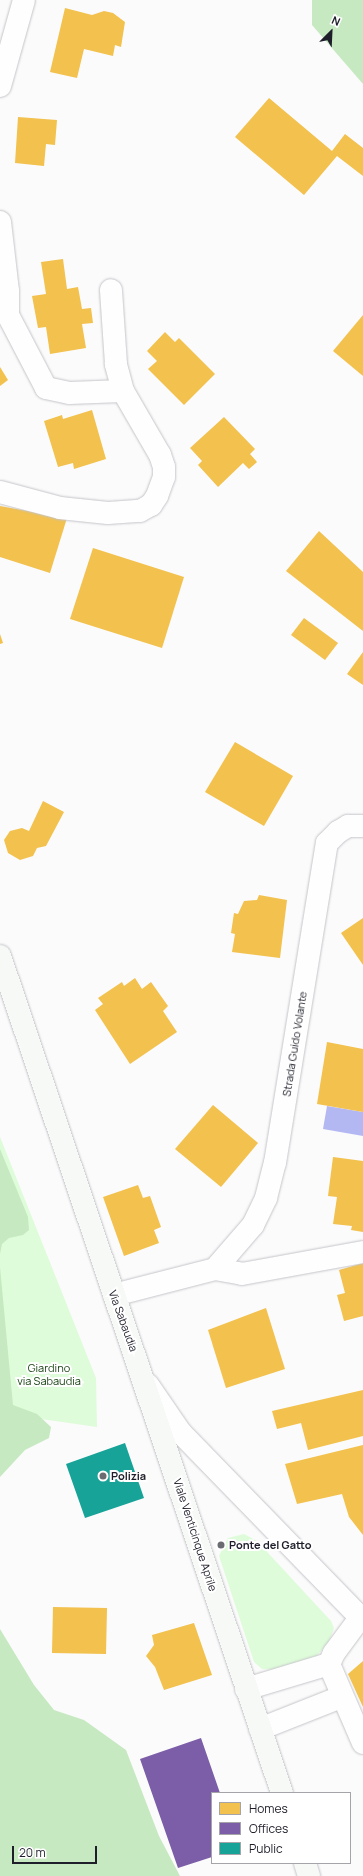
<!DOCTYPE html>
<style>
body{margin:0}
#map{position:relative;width:363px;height:1876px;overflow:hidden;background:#fbfbfb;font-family:Manrope,sans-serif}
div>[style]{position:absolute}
.green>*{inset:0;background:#defcd9}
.forest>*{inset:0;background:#c6e9c1}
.water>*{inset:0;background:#b3b8f3}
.homes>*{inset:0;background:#f2c14e}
.offices>*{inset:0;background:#7b5ea7}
.public>*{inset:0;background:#17a398}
.roads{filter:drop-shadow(0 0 1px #c5c5cb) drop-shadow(0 0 1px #c5c5cb)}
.street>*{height:22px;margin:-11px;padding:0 11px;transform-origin:11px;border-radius:11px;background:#fefefe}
.secondary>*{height:22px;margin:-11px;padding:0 11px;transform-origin:11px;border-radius:11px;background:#f7f9f7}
.dots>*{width:11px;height:11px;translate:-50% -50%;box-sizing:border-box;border:2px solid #fff;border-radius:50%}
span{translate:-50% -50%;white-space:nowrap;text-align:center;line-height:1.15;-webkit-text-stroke:4px #fff;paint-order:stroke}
.street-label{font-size:11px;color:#1d1e29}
.park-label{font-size:11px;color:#133f0e}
.poi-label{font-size:11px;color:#1d1e29;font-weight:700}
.left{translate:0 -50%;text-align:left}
.legend{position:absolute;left:211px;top:1792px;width:140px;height:72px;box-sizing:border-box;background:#fff;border:1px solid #a5a5a9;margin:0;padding:5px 7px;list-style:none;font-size:12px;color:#1d1e29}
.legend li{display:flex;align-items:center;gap:8px;height:20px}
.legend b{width:20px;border:1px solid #a5a5a9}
.north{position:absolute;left:311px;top:12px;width:40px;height:40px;-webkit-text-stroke:3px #fff;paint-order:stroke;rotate:24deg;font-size:11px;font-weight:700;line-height:16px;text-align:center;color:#1d1e29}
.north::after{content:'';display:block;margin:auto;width:14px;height:18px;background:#1d1e29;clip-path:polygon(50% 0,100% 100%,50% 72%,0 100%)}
.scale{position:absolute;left:12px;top:1846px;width:85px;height:18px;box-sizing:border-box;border:2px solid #1d1e29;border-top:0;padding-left:5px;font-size:12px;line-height:14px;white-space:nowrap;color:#1d1e29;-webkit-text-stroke:3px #fff;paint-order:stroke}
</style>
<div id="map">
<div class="green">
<i style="clip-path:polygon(0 1137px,96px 1378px,97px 1427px,41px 1419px,9px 1410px,0 1324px)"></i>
<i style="clip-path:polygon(244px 1534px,257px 1541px,331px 1621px,334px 1628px,329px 1642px,313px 1660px,283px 1670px,262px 1669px,254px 1662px,219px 1556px,228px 1538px)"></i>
</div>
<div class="forest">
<i style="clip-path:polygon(312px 0,363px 0,363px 84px,312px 25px)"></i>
<i style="clip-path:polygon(0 1149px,28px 1217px,29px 1230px,23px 1235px,9px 1238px,2px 1244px,0 1254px)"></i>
<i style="clip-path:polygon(0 1267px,13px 1405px,37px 1414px,51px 1427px,49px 1438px,25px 1450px,0 1477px)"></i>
<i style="clip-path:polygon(0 1629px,34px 1685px,54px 1710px,84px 1720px,126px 1750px,159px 1836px,180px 1876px,0 1876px)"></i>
</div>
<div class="water">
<i style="clip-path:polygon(327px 1106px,363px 1112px,363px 1136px,323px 1129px)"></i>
</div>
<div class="homes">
<i style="clip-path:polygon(65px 8px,92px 15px,104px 11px,113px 13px,125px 22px,121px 47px,115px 45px,113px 56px,84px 49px,77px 78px,50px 72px)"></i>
<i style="clip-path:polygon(269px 98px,332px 151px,345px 134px,363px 148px,363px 176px,337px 156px,304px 195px,235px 137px)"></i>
<i style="clip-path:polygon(18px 117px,57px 120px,55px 145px,46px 144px,44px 166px,15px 163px)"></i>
<i style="clip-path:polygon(63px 259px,67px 289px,78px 287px,82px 309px,91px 308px,93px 323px,82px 324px,86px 348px,50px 354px,46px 327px,38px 328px,32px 296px,46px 294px,41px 262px)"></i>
<i style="clip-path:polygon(363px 315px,363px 376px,333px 351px)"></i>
<i style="clip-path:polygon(165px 332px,175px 342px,179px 338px,215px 374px,184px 405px,148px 369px,157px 361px,147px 351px)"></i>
<i style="clip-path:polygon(0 367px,8px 380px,0 386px)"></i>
<i style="clip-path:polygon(92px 410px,106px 459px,74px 469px,73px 463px,58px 467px,44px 421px,62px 415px,63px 419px)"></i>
<i style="clip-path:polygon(224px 417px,255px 449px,250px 454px,257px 462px,249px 469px,243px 463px,218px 487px,198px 465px,202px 461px,190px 448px)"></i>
<i style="clip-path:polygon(0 506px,67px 518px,50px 573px,0 557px)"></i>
<i style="clip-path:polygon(319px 531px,363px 572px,363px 631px,286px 571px)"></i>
<i style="clip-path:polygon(93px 548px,184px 577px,162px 648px,70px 619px)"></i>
<i style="clip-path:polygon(304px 618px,338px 643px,325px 660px,291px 635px)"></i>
<i style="clip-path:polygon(0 634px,3px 643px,0 644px)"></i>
<i style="clip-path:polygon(363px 652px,363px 685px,347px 674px)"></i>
<i style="clip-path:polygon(235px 742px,293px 776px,264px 826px,205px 792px)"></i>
<i style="clip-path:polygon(43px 801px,64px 812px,46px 846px,37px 848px,33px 856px,20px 860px,8px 853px,4px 840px,10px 831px,22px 828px,29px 831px)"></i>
<i style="clip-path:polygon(259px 895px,287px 900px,280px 958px,232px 952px,235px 934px,231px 933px,234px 913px,238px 914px,244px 901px,257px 900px)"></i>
<i style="clip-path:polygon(363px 918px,363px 965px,341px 933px)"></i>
<i style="clip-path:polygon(135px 978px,142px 989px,151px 982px,168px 1006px,163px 1011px,177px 1032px,130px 1064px,95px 1010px,103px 1004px,98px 998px,122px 982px,124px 986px)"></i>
<i style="clip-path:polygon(327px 1042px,363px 1049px,363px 1112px,317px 1104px)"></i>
<i style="clip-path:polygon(213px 1105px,258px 1143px,221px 1187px,175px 1149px)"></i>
<i style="clip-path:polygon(333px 1157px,363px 1161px,363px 1232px,351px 1230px,352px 1226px,333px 1224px,337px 1197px,328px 1196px)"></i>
<i style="clip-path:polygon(138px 1185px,143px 1198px,150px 1196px,161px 1227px,154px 1230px,159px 1243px,124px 1256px,103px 1197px)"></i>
<i style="clip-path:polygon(363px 1263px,363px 1316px,344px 1321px,337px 1295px,345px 1293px,339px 1270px)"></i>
<i style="clip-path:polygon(266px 1308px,285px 1369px,226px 1388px,208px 1330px)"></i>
<i style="clip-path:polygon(363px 1390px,363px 1436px,308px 1450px,301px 1423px,277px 1429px,272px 1411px)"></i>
<i style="clip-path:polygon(363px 1445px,363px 1535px,349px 1517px,342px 1494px,297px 1504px,285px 1464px)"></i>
<i style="clip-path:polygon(53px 1607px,107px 1608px,106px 1654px,52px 1653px)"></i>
<i style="clip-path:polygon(194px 1623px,212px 1675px,164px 1690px,155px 1667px,146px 1656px,154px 1645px,152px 1635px)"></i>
<i style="clip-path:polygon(363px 1661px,363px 1707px,348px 1674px)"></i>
</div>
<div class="offices">
<i style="clip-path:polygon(201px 1738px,220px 1793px,212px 1793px,212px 1857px,178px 1868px,140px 1759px)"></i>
</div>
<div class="public">
<i style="clip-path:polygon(125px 1443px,144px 1498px,85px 1518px,66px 1464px)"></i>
</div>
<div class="roads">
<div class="street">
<i style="left:0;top:86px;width:89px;rotate:-74.4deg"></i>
<i style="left:0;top:222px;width:69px;rotate:83.4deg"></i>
<i style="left:8px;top:291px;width:24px;rotate:90deg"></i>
<i style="left:8px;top:315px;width:82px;rotate:62.5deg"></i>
<i style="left:46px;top:388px;width:24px;rotate:12deg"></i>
<i style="left:69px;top:393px;width:54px;rotate:-2.1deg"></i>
<i style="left:0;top:492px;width:62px;rotate:14.9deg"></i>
<i style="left:60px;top:508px;width:48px;rotate:5.9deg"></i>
<i style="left:108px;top:513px;width:32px;rotate:-4deg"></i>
<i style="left:140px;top:511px;width:13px;rotate:-29deg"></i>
<i style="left:151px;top:505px;width:11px;rotate:-56deg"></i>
<i style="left:157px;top:496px;width:20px;rotate:-70deg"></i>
<i style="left:164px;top:477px;width:10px;rotate:-90deg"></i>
<i style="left:164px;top:467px;width:13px;rotate:-108deg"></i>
<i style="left:160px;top:455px;width:74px;rotate:-120deg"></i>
<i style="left:123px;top:391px;width:28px;rotate:-105deg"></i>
<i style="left:116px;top:364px;width:74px;rotate:-93.9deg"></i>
<i style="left:215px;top:1269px;width:27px;rotate:10deg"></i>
<i style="left:242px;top:1274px;width:123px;rotate:-10.3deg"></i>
<i style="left:114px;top:1295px;width:104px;rotate:-14.4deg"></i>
<i style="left:215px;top:1269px;width:58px;rotate:-49.2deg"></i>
<i style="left:253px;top:1225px;width:30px;rotate:-64deg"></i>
<i style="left:266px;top:1198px;width:36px;rotate:-76deg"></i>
<i style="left:275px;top:1163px;width:324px;rotate:-80.8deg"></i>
<i style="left:327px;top:843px;width:16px;rotate:-45deg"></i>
<i style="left:338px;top:832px;width:12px;rotate:-31deg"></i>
<i style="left:348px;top:826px;width:15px"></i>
<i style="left:148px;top:1385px;width:58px;rotate:55.5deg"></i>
<i style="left:181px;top:1433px;width:261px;rotate:45.8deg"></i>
<i style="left:360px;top:1618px;width:44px;rotate:126.6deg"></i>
<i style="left:334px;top:1653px;width:12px;rotate:114deg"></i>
<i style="left:329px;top:1664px;width:86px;rotate:66.7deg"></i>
<i style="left:246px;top:1689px;width:87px;rotate:-16.8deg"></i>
<i style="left:260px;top:1729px;width:87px;rotate:-21.6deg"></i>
</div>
<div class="secondary">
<i style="left:0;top:956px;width:883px;rotate:71.38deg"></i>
<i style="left:305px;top:1863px;width:14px;rotate:73deg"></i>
</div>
</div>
<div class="dots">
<i style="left:103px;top:1476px;background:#6b6b72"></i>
<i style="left:221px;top:1545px;background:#6b6b72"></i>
</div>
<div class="street-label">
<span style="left:295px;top:1044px;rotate:-81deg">Strada Guido Volante</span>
<span style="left:123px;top:1321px;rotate:70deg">Via Sabaudia</span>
<span style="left:195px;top:1535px;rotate:72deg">Viale Venticinque Aprile</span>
</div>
<div class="park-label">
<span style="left:49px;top:1375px">Giardino<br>via Sabaudia</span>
</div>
<div class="poi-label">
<span class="left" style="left:111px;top:1476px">Polizia</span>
<span class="left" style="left:229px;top:1545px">Ponte del Gatto</span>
</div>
<ul class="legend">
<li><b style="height:11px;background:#f2c14e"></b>Homes</li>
<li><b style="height:11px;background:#7b5ea7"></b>Offices</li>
<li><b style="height:11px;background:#17a398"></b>Public</li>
</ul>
<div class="north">N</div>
<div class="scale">20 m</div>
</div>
